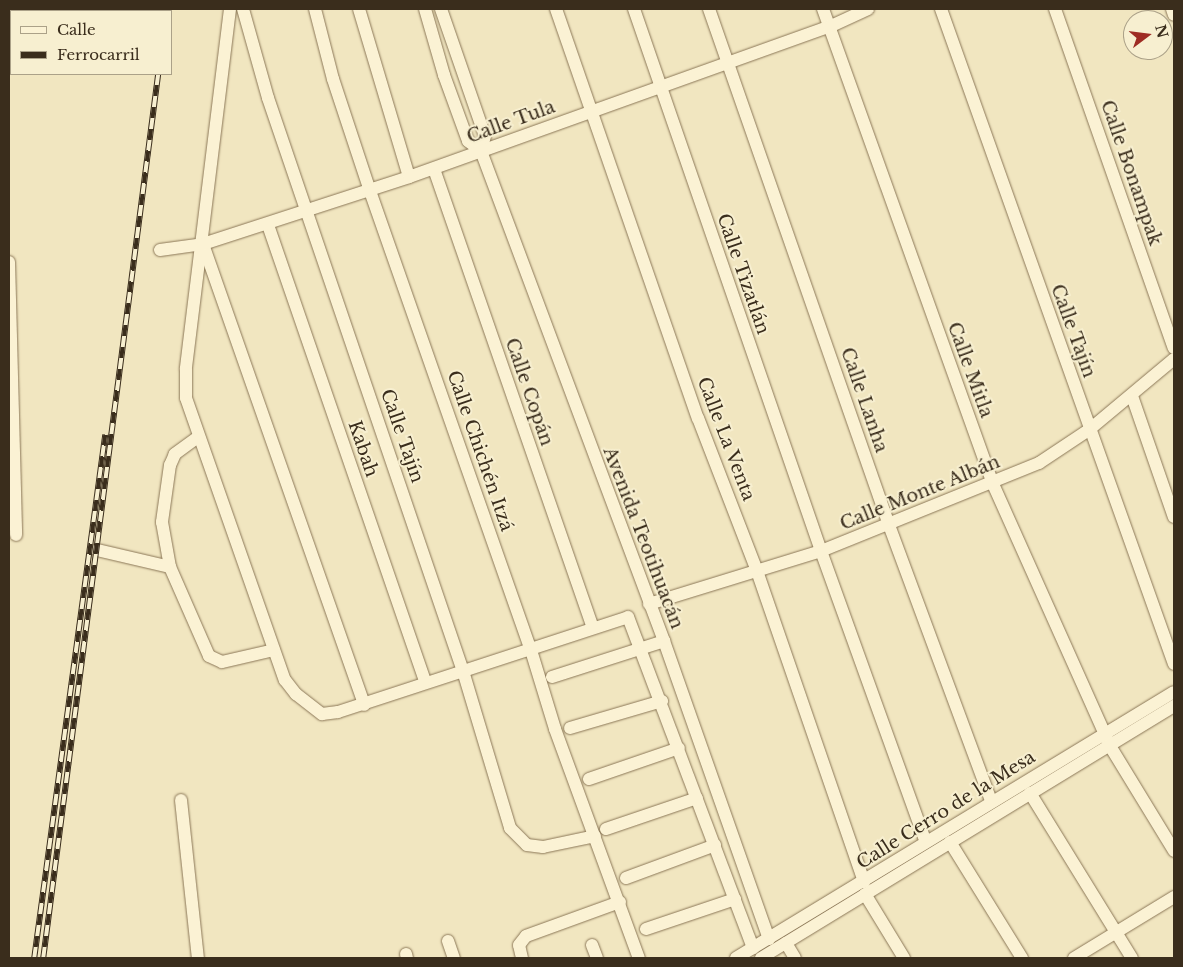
<!DOCTYPE html>
<meta charset="utf-8">
<style>
body{margin:0}
#map{position:relative;width:1183px;height:967px;overflow:hidden;background:#f1e6c0;font-family:"Libre Baskerville",serif}
div>[style]{position:absolute}
.roads{filter:drop-shadow(0 0 1px #8b7757) drop-shadow(0 0 1px #8b7757)}
.minor>*{height:12px;margin:-6px;padding:0 6px;transform-origin:6px;border-radius:6px;background:#fbf2d4}
.rail>*{height:5.5px;margin-top:-2.75px;transform-origin:0;background:repeating-linear-gradient(90deg,#f7efd0 0 11px,#3a2d1c 0 22px);box-sizing:border-box;border-block:1px solid #3a2d1c}
span{translate:-50% -50%;white-space:nowrap;text-align:center;line-height:1.15;-webkit-text-stroke:4px #f7efd0;paint-order:stroke}
.street-label{font-size:18px;color:#3a2d1c}
.frame{position:absolute;inset:0;border:10px solid #3a2d1c;pointer-events:none}
.legend{position:absolute;left:10px;top:10px;width:162px;height:65px;box-sizing:border-box;background:#f7efd0;border:1px solid #aba188;margin:0;padding:6px 9px;list-style:none;font-size:15px;color:#3a2d1c}
.legend li{display:flex;align-items:center;gap:10px;height:25px}
.legend b{width:25px;border:1px solid #aba188}
.north{position:absolute;left:1123px;top:10px;width:50px;height:50px;box-sizing:border-box;background:#f7efd0;border:1px solid #aba188;border-radius:50%;rotate:75deg;font-size:14px;font-weight:700;line-height:20px;text-align:center;color:#3a2d1c}
.north::after{content:'';display:block;margin:auto;width:18px;height:22px;background:#9e2c23;clip-path:polygon(50% 0,100% 100%,50% 72%,0 100%)}
</style>
<div id="map">
<div class="roads">
<div class="minor">
<i style="left:230px;top:9px;width:363px;rotate:97deg"></i>
<i style="left:186px;top:369px;width:29px;rotate:90deg"></i>
<i style="left:186px;top:398px;width:299px;rotate:70.7deg"></i>
<i style="left:285px;top:680px;width:18px;rotate:52deg"></i>
<i style="left:296px;top:694px;width:33px;rotate:38deg"></i>
<i style="left:322px;top:714px;width:16px;rotate:-7deg"></i>
<i style="left:338px;top:712px;width:305px;rotate:-18.1deg"></i>
<i style="left:628px;top:617px;width:354px;rotate:69.3deg"></i>
<i style="left:243px;top:9px;width:92px;rotate:74.3deg"></i>
<i style="left:268px;top:98px;width:605px;rotate:71.21deg"></i>
<i style="left:463px;top:671px;width:164px;rotate:73.3deg"></i>
<i style="left:510px;top:828px;width:24px;rotate:45deg"></i>
<i style="left:527px;top:845px;width:16px;rotate:7deg"></i>
<i style="left:543px;top:847px;width:53px;rotate:-11.9deg"></i>
<i style="left:315px;top:9px;width:72px;rotate:75.6deg"></i>
<i style="left:333px;top:79px;width:118px;rotate:71.7deg"></i>
<i style="left:370px;top:191px;width:483px;rotate:70.7deg"></i>
<i style="left:530px;top:647px;width:86px;rotate:73deg"></i>
<i style="left:555px;top:729px;width:244px;rotate:69.9deg"></i>
<i style="left:359px;top:9px;width:175px;rotate:73.4deg"></i>
<i style="left:425px;top:9px;width:69px;rotate:73.9deg"></i>
<i style="left:444px;top:75px;width:70px;rotate:70deg"></i>
<i style="left:468px;top:141px;width:16px;rotate:38deg"></i>
<i style="left:441px;top:9px;width:134px;rotate:70.9deg"></i>
<i style="left:485px;top:136px;width:16px;rotate:105deg"></i>
<i style="left:556px;top:9px;width:433px;rotate:70.9deg"></i>
<i style="left:698px;top:418px;width:164px;rotate:68.9deg"></i>
<i style="left:757px;top:571px;width:329px;rotate:71deg"></i>
<i style="left:634px;top:9px;width:573px;rotate:70.96deg"></i>
<i style="left:821px;top:551px;width:309px;rotate:70.2deg"></i>
<i style="left:709px;top:9px;width:546px;rotate:70.77deg"></i>
<i style="left:889px;top:525px;width:294px;rotate:69.7deg"></i>
<i style="left:823px;top:9px;width:505px;rotate:70.31deg"></i>
<i style="left:993px;top:484px;width:287px;rotate:65.9deg"></i>
<i style="left:1110px;top:746px;width:123px;rotate:58.6deg"></i>
<i style="left:941px;top:9px;width:695px;rotate:70.42deg"></i>
<i style="left:1055px;top:9px;width:359px;rotate:70.7deg"></i>
<i style="left:1172px;top:9px;width:6px;rotate:72deg"></i>
<i style="left:481px;top:151px;width:523px;rotate:69.52deg"></i>
<i style="left:664px;top:641px;width:316px;rotate:70.6deg"></i>
<i style="left:434px;top:169px;width:485px;rotate:70.9deg"></i>
<i style="left:268px;top:225px;width:484px;rotate:71deg"></i>
<i style="left:204px;top:247px;width:485px;rotate:70.7deg"></i>
<i style="left:160px;top:250px;width:43px;rotate:-7.9deg"></i>
<i style="left:203px;top:244px;width:217px;rotate:-18deg"></i>
<i style="left:409px;top:177px;width:446px;rotate:-19.7deg"></i>
<i style="left:829px;top:27px;width:43px;rotate:-24.8deg"></i>
<i style="left:9px;top:262px;width:273px;rotate:88.5deg"></i>
<i style="left:1132px;top:396px;width:128px;rotate:70.9deg"></i>
<i style="left:198px;top:437px;width:29px;rotate:144deg"></i>
<i style="left:175px;top:454px;width:12px;rotate:114deg"></i>
<i style="left:170px;top:465px;width:58px;rotate:98deg"></i>
<i style="left:162px;top:522px;width:46px;rotate:79.9deg"></i>
<i style="left:170px;top:567px;width:97px;rotate:66.3deg"></i>
<i style="left:209px;top:656px;width:14px;rotate:25deg"></i>
<i style="left:222px;top:662px;width:53px;rotate:-13deg"></i>
<i style="left:97px;top:550px;width:75px;rotate:13.1deg"></i>
<i style="left:649px;top:604px;width:180px;rotate:-17.1deg"></i>
<i style="left:821px;top:551px;width:235px;rotate:-22deg"></i>
<i style="left:1039px;top:463px;width:61px;rotate:-33.7deg"></i>
<i style="left:1090px;top:429px;width:109px;rotate:-39.8deg"></i>
<i style="left:552px;top:677px;width:118px;rotate:-17.8deg"></i>
<i style="left:570px;top:728px;width:96px;rotate:-16.4deg"></i>
<i style="left:589px;top:779px;width:95px;rotate:-19deg"></i>
<i style="left:1030px;top:793px;width:194px;rotate:58.3deg"></i>
<i style="left:181px;top:800px;width:159px;rotate:83.9deg"></i>
<i style="left:606px;top:829px;width:96px;rotate:-18.8deg"></i>
<i style="left:950px;top:842px;width:137px;rotate:58.2deg"></i>
<i style="left:626px;top:878px;width:95px;rotate:-20.3deg"></i>
<i style="left:865px;top:894px;width:75px;rotate:58.6deg"></i>
<i style="left:646px;top:929px;width:94px;rotate:-18.6deg"></i>
<i style="left:448px;top:941px;width:18px;rotate:71deg"></i>
<i style="left:786px;top:943px;width:17px;rotate:59deg"></i>
<i style="left:592px;top:945px;width:14px;rotate:69deg"></i>
<i style="left:406px;top:954px;width:4px;rotate:76deg"></i>
<i style="left:522px;top:958px;width:13px;rotate:-103deg"></i>
<i style="left:519px;top:945px;width:11px;rotate:-52deg"></i>
<i style="left:526px;top:936px;width:100px;rotate:-19.9deg"></i>
<i style="left:736px;top:958px;width:512px;rotate:-31.27deg"></i>
<i style="left:761px;top:958px;width:484px;rotate:-31.4deg"></i>
<i style="left:1074px;top:958px;width:117px;rotate:-31.4deg"></i>
</div>
</div>
<div class="rail">
<i style="left:166px;top:11px;width:2px;rotate:-63deg"></i>
<i style="left:34px;top:958px;width:528px;rotate:-82.27deg"></i>
<i style="left:43px;top:958px;width:891px;rotate:-82.59deg"></i>
</div>
<div class="street-label">
<span style="left:511px;top:122px;rotate:-20deg">Calle Tula</span>
<span style="left:1131px;top:173px;rotate:71deg">Calle Bonampak</span>
<span style="left:743px;top:274px;rotate:71deg">Calle Tizatlán</span>
<span style="left:1073px;top:331px;rotate:70deg">Calle Tajín</span>
<span style="left:970px;top:370px;rotate:70deg">Calle Mitla</span>
<span style="left:529px;top:392px;rotate:71deg">Calle Copán</span>
<span style="left:864px;top:400px;rotate:71deg">Calle Lanha</span>
<span style="left:402px;top:436px;rotate:71deg">Calle Tajín</span>
<span style="left:726px;top:439px;rotate:69deg">Calle La Venta</span>
<span style="left:363px;top:449px;rotate:71deg">Kabah</span>
<span style="left:480px;top:451px;rotate:71deg">Calle Chichén Itzá</span>
<span style="left:920px;top:493px;rotate:-22deg">Calle Monte Albán</span>
<span style="left:643px;top:538px;rotate:69deg">Avenida Teotihuacán</span>
<span style="left:946px;top:810px;rotate:-32deg">Calle Cerro de la Mesa</span>
</div>
<div class="frame"></div>
<ul class="legend">
<li><b style="height:6px;background:#fbf2d4"></b>Calle</li>
<li><b style="height:6px;background:#3a2d1c"></b>Ferrocarril</li>
</ul>
<div class="north">N</div>
</div>
